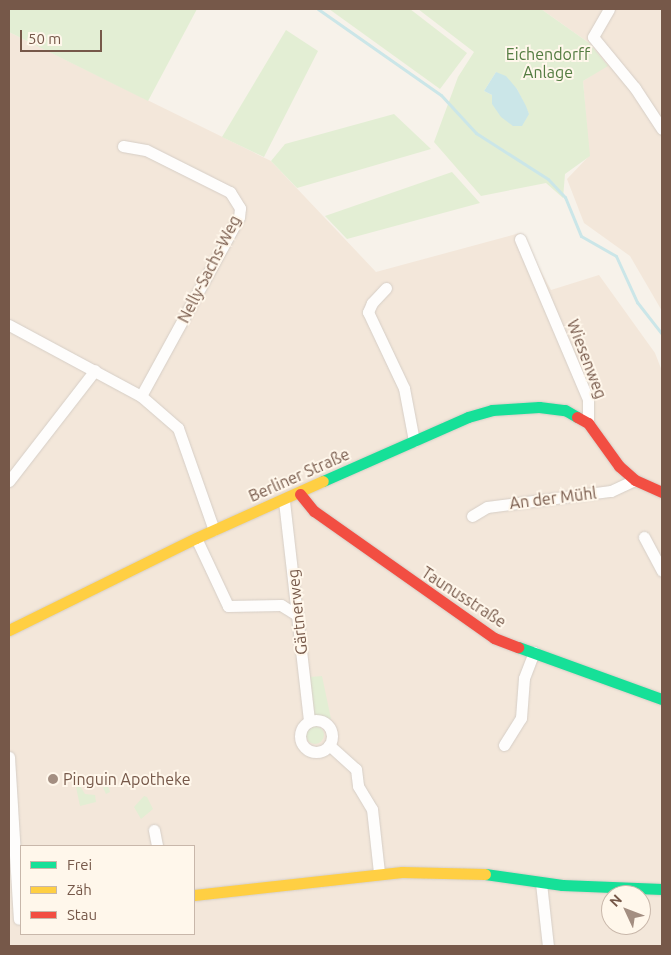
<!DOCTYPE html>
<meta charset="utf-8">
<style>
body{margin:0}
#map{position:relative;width:671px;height:955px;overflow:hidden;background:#f7f2ea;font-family:Ubuntu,sans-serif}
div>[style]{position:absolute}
.residential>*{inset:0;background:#f3e7da}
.green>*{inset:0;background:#e3eed4}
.round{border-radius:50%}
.water>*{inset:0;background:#cbe6e8}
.stream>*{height:3px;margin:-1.5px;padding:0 1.5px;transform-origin:1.5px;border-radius:1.5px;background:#cbe6e8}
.roads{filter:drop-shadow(0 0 1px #d6cec6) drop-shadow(0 0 1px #d6cec6)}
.street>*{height:11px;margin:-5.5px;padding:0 5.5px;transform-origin:5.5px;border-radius:5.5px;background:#fefdfc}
.street>.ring{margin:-5.5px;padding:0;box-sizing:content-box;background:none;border:11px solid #fefdfc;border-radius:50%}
.fast>*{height:11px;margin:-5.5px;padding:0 5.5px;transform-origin:5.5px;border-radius:5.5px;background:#16e098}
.slow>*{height:11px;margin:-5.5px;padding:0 5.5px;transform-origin:5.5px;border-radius:5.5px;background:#ffcf43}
.jam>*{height:11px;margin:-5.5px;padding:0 5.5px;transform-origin:5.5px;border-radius:5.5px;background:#f24e42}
.dots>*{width:14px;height:14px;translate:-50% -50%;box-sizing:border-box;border:2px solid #fff7eb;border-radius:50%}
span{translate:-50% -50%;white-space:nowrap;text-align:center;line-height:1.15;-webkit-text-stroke:4px #fff7eb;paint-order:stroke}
.park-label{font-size:16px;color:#547c41}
.street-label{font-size:16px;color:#765849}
.poi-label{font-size:16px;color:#765849}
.left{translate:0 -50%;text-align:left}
.frame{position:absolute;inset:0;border:10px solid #765849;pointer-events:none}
.legend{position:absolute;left:20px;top:845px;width:175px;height:90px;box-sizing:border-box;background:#fff7eb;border:1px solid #c8b7aa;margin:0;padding:6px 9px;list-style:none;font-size:15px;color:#765849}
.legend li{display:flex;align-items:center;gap:10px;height:25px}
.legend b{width:25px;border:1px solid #c8b7aa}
.north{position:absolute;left:601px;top:885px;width:50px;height:50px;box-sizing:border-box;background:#fff7eb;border:1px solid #c8b7aa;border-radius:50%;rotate:313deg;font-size:14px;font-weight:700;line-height:20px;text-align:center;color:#765849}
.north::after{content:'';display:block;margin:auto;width:18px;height:22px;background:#a38e81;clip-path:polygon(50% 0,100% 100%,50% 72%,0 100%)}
.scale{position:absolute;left:20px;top:30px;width:82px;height:22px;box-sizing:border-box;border:2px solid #765849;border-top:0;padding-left:6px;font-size:15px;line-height:18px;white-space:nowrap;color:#765849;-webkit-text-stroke:4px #fff7eb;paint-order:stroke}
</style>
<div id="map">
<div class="residential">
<i style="clip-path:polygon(541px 9px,662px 9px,662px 311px,630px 256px,584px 223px,567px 179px,589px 156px,583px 81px,607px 65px,589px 43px)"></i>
<i style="clip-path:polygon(evenodd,9px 32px,271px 161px,376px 272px,520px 233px,551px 290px,599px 275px,655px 353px,662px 371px,662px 946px,9px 946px,9px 32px,21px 846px,194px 846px,194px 934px,21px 934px,21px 846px,9px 32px,611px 895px,641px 895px,641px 925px,611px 925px,611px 895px)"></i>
</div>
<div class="green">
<i style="clip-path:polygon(9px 9px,197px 9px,148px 101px,9px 32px)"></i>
<i style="clip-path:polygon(329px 9px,410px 9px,467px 53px,440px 89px)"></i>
<i style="clip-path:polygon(evenodd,418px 9px,541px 9px,589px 43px,608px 66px,583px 81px,590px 156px,565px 174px,563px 198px,546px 183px,481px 196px,434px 142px,458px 77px,474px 52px,418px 9px,496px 72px,517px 89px,529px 114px,492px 104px,492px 95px,484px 91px,496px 72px)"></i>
<i style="clip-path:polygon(286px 30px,318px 51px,264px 157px,222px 137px)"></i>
<i style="clip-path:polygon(394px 114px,431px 149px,297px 188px,271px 161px,285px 144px)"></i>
<i style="clip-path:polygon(452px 172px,480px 203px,347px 239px,325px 216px)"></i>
<i style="clip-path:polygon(322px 676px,331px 719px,314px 717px,310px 677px)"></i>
<i class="round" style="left:306px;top:726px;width:18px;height:18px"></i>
<i style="clip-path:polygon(105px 776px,110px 792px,106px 794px,100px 781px)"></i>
<i style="clip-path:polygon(80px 786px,85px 794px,95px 795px,96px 802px,80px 806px,76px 787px)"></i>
<i style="clip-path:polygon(144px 796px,147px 797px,153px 809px,141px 819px,134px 807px)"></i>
</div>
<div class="water">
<i style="clip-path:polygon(496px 72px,506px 76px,517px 89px,526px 106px,529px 114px,522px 126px,513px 126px,501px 117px,492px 104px,492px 95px,484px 91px)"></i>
</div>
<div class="stream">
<i style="left:318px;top:9px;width:150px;rotate:35deg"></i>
<i style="left:441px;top:95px;width:52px;rotate:47.4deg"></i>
<i style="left:476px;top:133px;width:85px;rotate:32.6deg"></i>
<i style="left:548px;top:179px;width:25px;rotate:47deg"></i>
<i style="left:565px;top:197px;width:42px;rotate:67.7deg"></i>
<i style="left:581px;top:236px;width:40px;rotate:29.7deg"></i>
<i style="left:616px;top:256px;width:51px;rotate:65.5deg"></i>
<i style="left:637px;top:302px;width:41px;rotate:52deg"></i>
</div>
<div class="roads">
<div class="street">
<i style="left:609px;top:9px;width:32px;rotate:120deg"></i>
<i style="left:593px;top:37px;width:66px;rotate:50.5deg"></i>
<i style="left:635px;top:88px;width:49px;rotate:56.6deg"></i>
<i style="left:123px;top:146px;width:23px;rotate:10deg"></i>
<i style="left:146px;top:150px;width:94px;rotate:26.6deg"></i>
<i style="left:230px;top:192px;width:19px;rotate:58deg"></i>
<i style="left:240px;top:208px;width:9px;rotate:96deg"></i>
<i style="left:239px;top:217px;width:204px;rotate:118.7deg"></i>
<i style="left:520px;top:239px;width:174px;rotate:67deg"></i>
<i style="left:588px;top:399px;width:24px;rotate:90deg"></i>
<i style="left:386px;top:288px;width:21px;rotate:133deg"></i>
<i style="left:372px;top:303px;width:10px;rotate:114deg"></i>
<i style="left:368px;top:312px;width:84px;rotate:64.7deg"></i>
<i style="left:404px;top:388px;width:54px;rotate:79.3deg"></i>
<i style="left:9px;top:325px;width:150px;rotate:28.3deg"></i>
<i style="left:141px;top:396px;width:49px;rotate:40.9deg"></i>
<i style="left:178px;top:428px;width:108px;rotate:70.6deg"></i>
<i style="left:9px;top:481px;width:140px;rotate:-52.2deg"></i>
<i style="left:284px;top:501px;width:222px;rotate:83.5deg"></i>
<i style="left:472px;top:516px;width:17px;rotate:-31deg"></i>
<i style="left:487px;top:507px;width:125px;rotate:-7.4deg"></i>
<i style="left:611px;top:491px;width:26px;rotate:-25deg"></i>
<i style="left:644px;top:537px;width:38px;rotate:62deg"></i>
<i style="left:196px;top:538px;width:75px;rotate:64.8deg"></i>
<i style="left:228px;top:606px;width:53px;rotate:-1.1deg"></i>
<i style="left:281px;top:605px;width:19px;rotate:32deg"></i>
<i class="ring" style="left:300px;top:720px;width:21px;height:21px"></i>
<i style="left:329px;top:745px;width:36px;rotate:42deg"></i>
<i style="left:356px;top:769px;width:17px;rotate:83deg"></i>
<i style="left:358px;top:786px;width:27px;rotate:59deg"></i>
<i style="left:372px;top:809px;width:63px;rotate:83.7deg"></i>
<i style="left:504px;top:745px;width:32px;rotate:-58deg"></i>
<i style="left:521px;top:718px;width:40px;rotate:-85.7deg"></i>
<i style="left:524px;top:678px;width:28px;rotate:-69deg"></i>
<i style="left:9px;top:757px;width:162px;rotate:86.5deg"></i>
<i style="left:154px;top:830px;width:16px;rotate:79deg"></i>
<i style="left:541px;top:883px;width:63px;rotate:83.7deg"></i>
</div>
<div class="fast">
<i style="left:323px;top:481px;width:158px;rotate:-23.8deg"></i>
<i style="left:468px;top:417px;width:25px;rotate:-16deg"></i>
<i style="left:492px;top:410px;width:47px;rotate:-3.7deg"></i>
<i style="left:539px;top:407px;width:26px;rotate:7deg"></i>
<i style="left:565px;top:410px;width:14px;rotate:30deg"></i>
<i style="left:518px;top:647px;width:153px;rotate:19.9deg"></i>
<i style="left:485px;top:874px;width:78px;rotate:8.1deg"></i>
<i style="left:562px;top:885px;width:100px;rotate:2.3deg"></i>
</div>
<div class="slow">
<i style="left:9px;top:630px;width:208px;rotate:-26.2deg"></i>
<i style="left:196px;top:538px;width:139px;rotate:-24.2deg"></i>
<i style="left:194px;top:895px;width:209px;rotate:-6.3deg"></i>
<i style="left:402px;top:872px;width:83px;rotate:1.4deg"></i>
</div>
<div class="jam">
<i style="left:577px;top:417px;width:13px;rotate:29deg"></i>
<i style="left:588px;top:423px;width:53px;rotate:54.2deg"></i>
<i style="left:619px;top:466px;width:21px;rotate:41deg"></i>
<i style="left:635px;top:480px;width:30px;rotate:24deg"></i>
<i style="left:300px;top:494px;width:22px;rotate:51deg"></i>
<i style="left:314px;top:511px;width:220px;rotate:35.2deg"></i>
<i style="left:494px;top:638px;width:26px;rotate:21deg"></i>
</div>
</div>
<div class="dots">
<i style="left:53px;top:779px;background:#a38e81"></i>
</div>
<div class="park-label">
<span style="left:548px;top:63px">Eichendorff<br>Anlage</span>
</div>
<div class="street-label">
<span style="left:209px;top:269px;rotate:-63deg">Nelly-Sachs-Weg</span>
<span style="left:587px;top:359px;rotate:69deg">Wiesenweg</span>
<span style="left:299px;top:475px;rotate:-24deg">Berliner Straße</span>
<span style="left:553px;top:498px;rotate:-7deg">An der Mühl</span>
<span style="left:464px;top:597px;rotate:33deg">Taunusstraße</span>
<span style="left:297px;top:612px;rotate:-96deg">Gärtnerweg</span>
</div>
<div class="poi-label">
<span class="left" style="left:63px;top:779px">Pinguin Apotheke</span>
</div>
<div class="frame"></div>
<ul class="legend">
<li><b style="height:6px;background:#16e098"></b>Frei</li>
<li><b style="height:6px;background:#ffcf43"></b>Zäh</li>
<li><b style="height:6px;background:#f24e42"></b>Stau</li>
</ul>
<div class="north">N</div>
<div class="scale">50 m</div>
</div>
